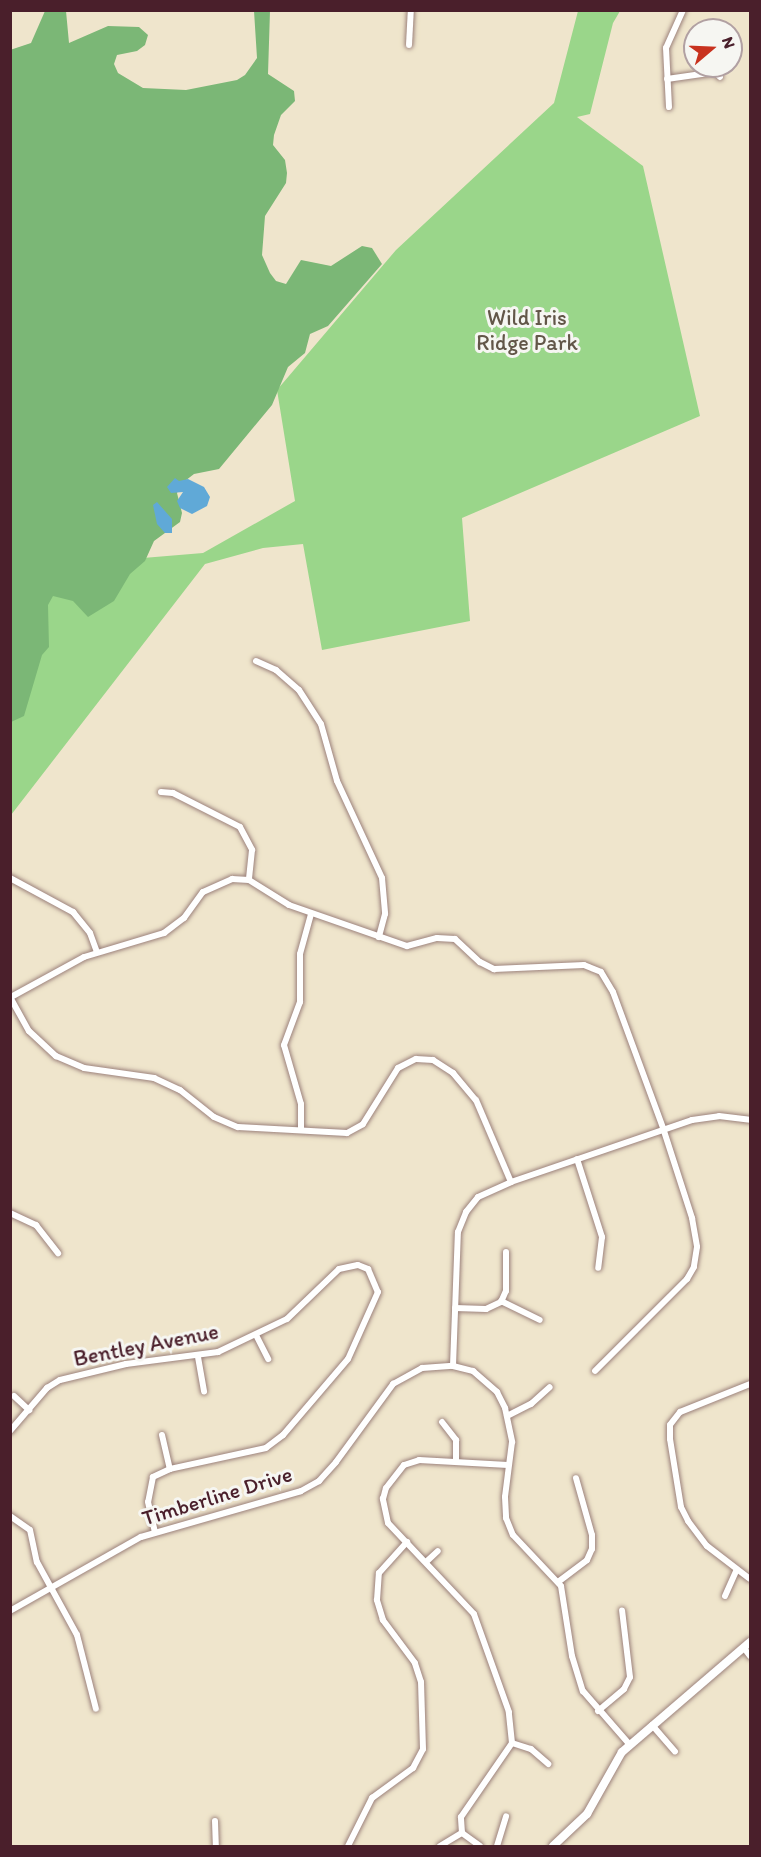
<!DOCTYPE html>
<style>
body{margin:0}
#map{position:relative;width:761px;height:1857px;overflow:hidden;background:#efe5cc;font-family:Itim,sans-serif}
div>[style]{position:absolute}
.green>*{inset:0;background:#9ad68a}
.forest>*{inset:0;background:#7bb776}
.water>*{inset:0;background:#60a9d7}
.roads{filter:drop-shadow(0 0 2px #9c827c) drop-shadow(0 0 2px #9c827c)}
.street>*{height:6px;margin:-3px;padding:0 3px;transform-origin:3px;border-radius:3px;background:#fff}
.secondary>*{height:8px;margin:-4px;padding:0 4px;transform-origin:4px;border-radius:4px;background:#fff}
span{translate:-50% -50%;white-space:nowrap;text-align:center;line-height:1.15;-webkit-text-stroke:6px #f6f6f2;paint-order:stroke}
.park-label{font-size:22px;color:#625648}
.street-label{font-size:22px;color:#4a1f2b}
.frame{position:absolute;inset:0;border:12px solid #4a1f2b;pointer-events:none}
.north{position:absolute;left:683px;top:18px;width:60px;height:60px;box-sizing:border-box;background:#f6f6f2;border:2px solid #b1a0a2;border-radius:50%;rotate:71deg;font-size:16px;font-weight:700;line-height:24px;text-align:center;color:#4a1f2b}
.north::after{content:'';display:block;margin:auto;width:21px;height:27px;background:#c8321e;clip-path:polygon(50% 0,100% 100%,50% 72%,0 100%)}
</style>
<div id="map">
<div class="green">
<i style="clip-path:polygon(578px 11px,620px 11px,613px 23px,590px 114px,577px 117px,643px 166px,700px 416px,462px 518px,470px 621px,322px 650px,303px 544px,263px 548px,205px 564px,11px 815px,11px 569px,203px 553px,295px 501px,277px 390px,396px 250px,554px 103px)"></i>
</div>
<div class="forest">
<i style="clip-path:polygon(45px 11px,66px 11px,69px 43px,108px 26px,139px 27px,148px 35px,145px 45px,137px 51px,117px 55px,114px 64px,118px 73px,143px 88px,186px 90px,237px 80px,245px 75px,257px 58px,254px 11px,270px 11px,268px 74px,294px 91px,295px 101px,281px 115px,274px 135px,273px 145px,285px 160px,287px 173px,286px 183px,265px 216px,262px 255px,270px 273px,276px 281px,286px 284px,301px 260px,331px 266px,362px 246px,372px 248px,382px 264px,328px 326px,310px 334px,305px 353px,288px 367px,272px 405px,219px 469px,194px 474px,181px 484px,177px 493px,182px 513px,180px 522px,154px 541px,145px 561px,130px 574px,114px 601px,88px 617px,73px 601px,53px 596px,48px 605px,49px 647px,42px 655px,24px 716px,11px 722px,10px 50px,31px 43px)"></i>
</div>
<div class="water">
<i style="clip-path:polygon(175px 478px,179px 481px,188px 479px,204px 487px,210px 497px,207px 506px,192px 514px,180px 508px,177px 501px,183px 492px,171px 493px,167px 487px)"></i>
<i style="clip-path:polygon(157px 502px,172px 519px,172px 533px,165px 533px,157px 524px,153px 505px)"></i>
</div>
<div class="roads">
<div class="street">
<i style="left:409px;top:45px;width:35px;rotate:-87deg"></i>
<i style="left:667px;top:79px;width:49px;rotate:-8.3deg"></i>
<i style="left:715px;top:72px;width:7px;rotate:45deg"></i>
<i style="left:669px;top:107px;width:59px;rotate:-92.9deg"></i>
<i style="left:666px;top:48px;width:42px;rotate:-65.9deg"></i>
<i style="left:256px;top:661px;width:22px;rotate:24deg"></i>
<i style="left:276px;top:670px;width:30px;rotate:41deg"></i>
<i style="left:299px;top:690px;width:40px;rotate:57.1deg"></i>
<i style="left:321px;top:724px;width:59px;rotate:74.3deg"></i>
<i style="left:337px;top:781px;width:107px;rotate:65.1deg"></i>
<i style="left:382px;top:878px;width:36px;rotate:85deg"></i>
<i style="left:385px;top:914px;width:24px;rotate:105deg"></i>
<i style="left:161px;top:792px;width:12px;rotate:5deg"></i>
<i style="left:173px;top:793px;width:75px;rotate:26.9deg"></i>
<i style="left:240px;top:827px;width:26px;rotate:62deg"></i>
<i style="left:252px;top:850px;width:30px;rotate:96deg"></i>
<i style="left:10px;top:878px;width:72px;rotate:28.4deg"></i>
<i style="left:73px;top:912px;width:27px;rotate:51deg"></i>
<i style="left:90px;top:933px;width:20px;rotate:70deg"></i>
<i style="left:10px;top:997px;width:39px;rotate:61deg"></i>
<i style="left:29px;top:1031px;width:37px;rotate:43deg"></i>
<i style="left:56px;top:1056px;width:30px;rotate:23deg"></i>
<i style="left:84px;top:1068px;width:71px;rotate:8.1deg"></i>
<i style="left:154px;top:1078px;width:29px;rotate:25deg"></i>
<i style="left:180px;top:1090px;width:43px;rotate:38.5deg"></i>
<i style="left:214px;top:1117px;width:26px;rotate:23deg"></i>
<i style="left:238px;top:1127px;width:109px;rotate:3.2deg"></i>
<i style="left:347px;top:1133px;width:18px;rotate:-29deg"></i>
<i style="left:363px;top:1124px;width:66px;rotate:-58deg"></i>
<i style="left:398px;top:1068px;width:20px;rotate:-27deg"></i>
<i style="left:416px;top:1059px;width:17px;rotate:3deg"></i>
<i style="left:433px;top:1060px;width:24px;rotate:33deg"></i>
<i style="left:453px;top:1073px;width:35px;rotate:50deg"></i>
<i style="left:476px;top:1100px;width:89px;rotate:66.9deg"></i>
<i style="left:11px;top:997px;width:83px;rotate:-28.7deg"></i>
<i style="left:84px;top:957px;width:84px;rotate:-16.7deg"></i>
<i style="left:164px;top:933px;width:25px;rotate:-37deg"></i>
<i style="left:184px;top:918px;width:32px;rotate:-54deg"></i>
<i style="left:203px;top:892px;width:32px;rotate:-24deg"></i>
<i style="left:232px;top:879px;width:17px;rotate:3deg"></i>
<i style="left:249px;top:880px;width:47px;rotate:32deg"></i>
<i style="left:289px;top:905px;width:125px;rotate:19.2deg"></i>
<i style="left:407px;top:946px;width:31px;rotate:-15deg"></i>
<i style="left:437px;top:938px;width:18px;rotate:3deg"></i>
<i style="left:455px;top:939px;width:34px;rotate:43deg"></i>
<i style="left:480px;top:962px;width:16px;rotate:27deg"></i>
<i style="left:494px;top:969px;width:90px;rotate:-2.5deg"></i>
<i style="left:584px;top:965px;width:18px;rotate:22deg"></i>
<i style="left:601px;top:972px;width:23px;rotate:59deg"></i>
<i style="left:613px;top:992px;width:145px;rotate:69.8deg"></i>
<i style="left:663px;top:1128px;width:95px;rotate:72.1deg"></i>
<i style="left:692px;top:1218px;width:29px;rotate:80deg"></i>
<i style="left:697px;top:1247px;width:20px;rotate:99deg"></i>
<i style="left:694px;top:1267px;width:14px;rotate:120deg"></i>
<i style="left:687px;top:1279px;width:130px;rotate:135deg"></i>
<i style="left:301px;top:1129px;width:25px;rotate:-90deg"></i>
<i style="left:301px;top:1104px;width:61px;rotate:-106.1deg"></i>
<i style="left:284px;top:1045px;width:46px;rotate:-69.6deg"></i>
<i style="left:300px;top:1002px;width:48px;rotate:-90deg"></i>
<i style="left:300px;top:954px;width:41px;rotate:-74.6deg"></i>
<i style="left:577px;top:1159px;width:82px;rotate:72.2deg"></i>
<i style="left:602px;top:1237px;width:31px;rotate:97deg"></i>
<i style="left:10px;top:1213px;width:29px;rotate:25deg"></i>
<i style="left:36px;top:1225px;width:36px;rotate:52deg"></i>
<i style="left:501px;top:1301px;width:43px;rotate:26deg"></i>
<i style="left:455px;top:1308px;width:31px;rotate:2deg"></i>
<i style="left:486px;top:1309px;width:17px;rotate:-25deg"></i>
<i style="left:501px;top:1302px;width:12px;rotate:-66deg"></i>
<i style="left:506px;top:1291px;width:39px;rotate:-90deg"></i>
<i style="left:256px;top:1335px;width:27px;rotate:63deg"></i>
<i style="left:198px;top:1357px;width:35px;rotate:80deg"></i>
<i style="left:453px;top:1366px;width:134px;rotate:-87.9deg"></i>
<i style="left:458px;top:1232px;width:22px;rotate:-68deg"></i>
<i style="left:466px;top:1212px;width:19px;rotate:-51deg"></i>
<i style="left:478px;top:1197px;width:36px;rotate:-24deg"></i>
<i style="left:511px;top:1182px;width:191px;rotate:-18.9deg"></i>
<i style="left:692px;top:1120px;width:27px;rotate:-8deg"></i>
<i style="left:719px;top:1116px;width:31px;rotate:7deg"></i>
<i style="left:750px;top:1384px;width:75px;rotate:158.2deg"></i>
<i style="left:680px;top:1412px;width:16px;rotate:128deg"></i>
<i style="left:670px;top:1425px;width:14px;rotate:90deg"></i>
<i style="left:670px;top:1439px;width:69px;rotate:80.8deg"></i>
<i style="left:681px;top:1507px;width:16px;rotate:63deg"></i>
<i style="left:688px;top:1521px;width:31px;rotate:53deg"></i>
<i style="left:707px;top:1546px;width:54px;rotate:37.5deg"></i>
<i style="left:14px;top:1396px;width:21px;rotate:43deg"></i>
<i style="left:507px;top:1416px;width:27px;rotate:-27deg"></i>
<i style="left:531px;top:1404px;width:25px;rotate:-42deg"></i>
<i style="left:442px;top:1422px;width:23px;rotate:52deg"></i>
<i style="left:456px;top:1440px;width:20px;rotate:90deg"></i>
<i style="left:10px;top:1431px;width:57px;rotate:-49.3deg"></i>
<i style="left:47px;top:1388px;width:15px;rotate:-32deg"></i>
<i style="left:60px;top:1380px;width:68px;rotate:-13.6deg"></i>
<i style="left:126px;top:1364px;width:93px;rotate:-7.4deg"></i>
<i style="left:218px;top:1352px;width:76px;rotate:-25.6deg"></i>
<i style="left:287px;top:1319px;width:72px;rotate:-43.9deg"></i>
<i style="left:339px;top:1269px;width:19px;rotate:-12deg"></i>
<i style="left:358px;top:1265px;width:11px;rotate:22deg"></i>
<i style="left:368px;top:1269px;width:25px;rotate:67deg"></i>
<i style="left:378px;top:1292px;width:73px;rotate:114.1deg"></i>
<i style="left:348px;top:1359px;width:100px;rotate:130.5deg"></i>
<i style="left:283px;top:1435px;width:21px;rotate:143deg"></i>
<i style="left:266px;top:1448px;width:98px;rotate:167.7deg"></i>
<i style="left:170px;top:1469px;width:19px;rotate:155deg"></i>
<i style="left:153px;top:1477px;width:25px;rotate:101deg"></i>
<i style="left:148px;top:1502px;width:31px;rotate:77deg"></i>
<i style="left:162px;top:1435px;width:35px;rotate:77deg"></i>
<i style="left:10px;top:1516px;width:24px;rotate:35deg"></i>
<i style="left:30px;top:1530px;width:33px;rotate:78deg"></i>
<i style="left:37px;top:1562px;width:83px;rotate:61.3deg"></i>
<i style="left:77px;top:1635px;width:76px;rotate:75.6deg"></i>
<i style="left:426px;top:1562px;width:16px;rotate:-43deg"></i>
<i style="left:558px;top:1582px;width:36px;rotate:-37deg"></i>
<i style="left:587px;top:1560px;width:12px;rotate:-66deg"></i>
<i style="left:592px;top:1549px;width:14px;rotate:-90deg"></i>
<i style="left:592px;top:1535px;width:59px;rotate:-105.7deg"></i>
<i style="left:725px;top:1596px;width:27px;rotate:-66deg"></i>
<i style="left:10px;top:1611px;width:150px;rotate:-29.5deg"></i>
<i style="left:141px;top:1537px;width:166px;rotate:-16deg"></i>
<i style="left:301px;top:1491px;width:21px;rotate:-29deg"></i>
<i style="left:319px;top:1481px;width:25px;rotate:-48deg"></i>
<i style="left:336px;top:1462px;width:97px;rotate:-53.8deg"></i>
<i style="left:393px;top:1384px;width:33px;rotate:-29deg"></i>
<i style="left:422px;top:1368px;width:31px;rotate:-4deg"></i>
<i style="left:453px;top:1366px;width:21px;rotate:14deg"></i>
<i style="left:473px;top:1371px;width:32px;rotate:41deg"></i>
<i style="left:497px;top:1392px;width:18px;rotate:63deg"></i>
<i style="left:505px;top:1408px;width:35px;rotate:78deg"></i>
<i style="left:512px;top:1442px;width:55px;rotate:97.3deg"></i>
<i style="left:505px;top:1497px;width:21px;rotate:87deg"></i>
<i style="left:506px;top:1518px;width:18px;rotate:68deg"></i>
<i style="left:513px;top:1535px;width:70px;rotate:46.7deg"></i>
<i style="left:561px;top:1586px;width:71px;rotate:81.1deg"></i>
<i style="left:572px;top:1656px;width:37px;rotate:73deg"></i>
<i style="left:583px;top:1691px;width:72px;rotate:49deg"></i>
<i style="left:744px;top:1648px;width:10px;rotate:53deg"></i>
<i style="left:598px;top:1711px;width:34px;rotate:-40deg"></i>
<i style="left:624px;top:1689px;width:13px;rotate:-63deg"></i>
<i style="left:630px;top:1677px;width:67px;rotate:-96.8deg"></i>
<i style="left:652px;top:1725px;width:35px;rotate:49deg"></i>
<i style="left:512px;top:1743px;width:20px;rotate:18deg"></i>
<i style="left:531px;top:1749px;width:23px;rotate:41deg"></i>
<i style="left:215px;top:1821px;width:25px;rotate:88deg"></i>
<i style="left:348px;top:1846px;width:54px;rotate:-63.4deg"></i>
<i style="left:372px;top:1798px;width:51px;rotate:-36.2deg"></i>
<i style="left:413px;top:1768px;width:21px;rotate:-62deg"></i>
<i style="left:423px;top:1749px;width:67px;rotate:-91.7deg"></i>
<i style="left:421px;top:1682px;width:20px;rotate:-108deg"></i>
<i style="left:415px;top:1663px;width:54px;rotate:-126.7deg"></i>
<i style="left:383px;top:1620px;width:21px;rotate:-107deg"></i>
<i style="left:377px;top:1600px;width:27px;rotate:-86deg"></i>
<i style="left:379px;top:1573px;width:42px;rotate:-47.9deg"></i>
<i style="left:440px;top:1846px;width:26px;rotate:-31deg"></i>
<i style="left:480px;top:1846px;width:22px;rotate:-144deg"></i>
<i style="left:462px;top:1833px;width:16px;rotate:-94deg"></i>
<i style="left:461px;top:1817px;width:90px;rotate:-55.4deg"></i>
<i style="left:512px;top:1743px;width:31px;rotate:-96deg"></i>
<i style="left:509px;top:1712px;width:104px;rotate:-109.7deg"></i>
<i style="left:474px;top:1614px;width:125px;rotate:-133.4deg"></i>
<i style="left:388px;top:1523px;width:25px;rotate:-102deg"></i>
<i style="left:383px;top:1499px;width:11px;rotate:-75deg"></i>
<i style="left:386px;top:1488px;width:29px;rotate:-52deg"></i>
<i style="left:404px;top:1465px;width:16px;rotate:-18deg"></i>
<i style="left:419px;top:1460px;width:89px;rotate:3.2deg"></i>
<i style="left:497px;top:1846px;width:31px;rotate:-73deg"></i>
</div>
<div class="secondary">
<i style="left:553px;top:1846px;width:47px;rotate:-43.3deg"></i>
<i style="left:587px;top:1814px;width:71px;rotate:-60.6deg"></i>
<i style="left:622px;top:1752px;width:169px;rotate:-40.7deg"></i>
</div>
</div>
<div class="park-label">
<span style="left:527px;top:330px">Wild Iris<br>Ridge Park</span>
</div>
<div class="street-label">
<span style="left:146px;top:1345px;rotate:-11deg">Bentley Avenue</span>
<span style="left:217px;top:1496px;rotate:-17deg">Timberline Drive</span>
</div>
<div class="frame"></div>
<div class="north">N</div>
</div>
